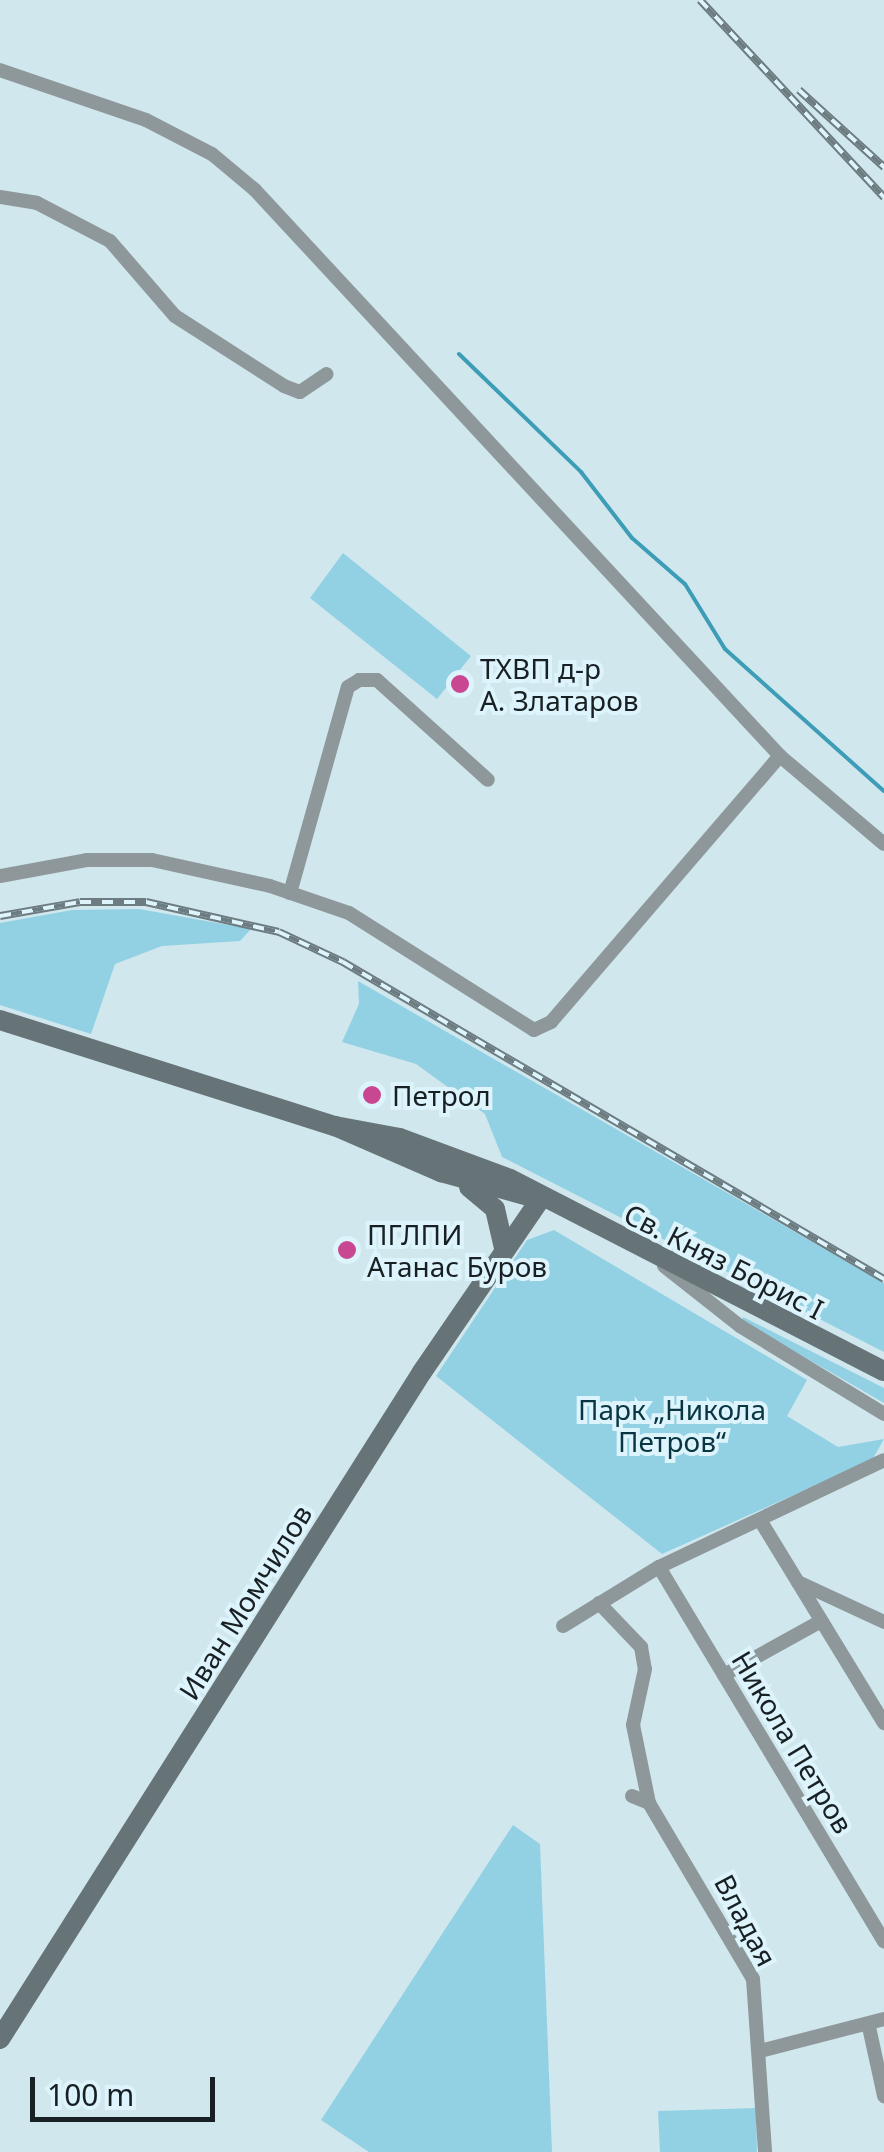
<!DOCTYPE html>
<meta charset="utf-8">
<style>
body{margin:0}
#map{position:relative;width:884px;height:2152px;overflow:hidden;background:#d0e7ee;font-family:"Noto Sans",sans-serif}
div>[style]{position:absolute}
.green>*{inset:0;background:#92d1e4}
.stream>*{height:4px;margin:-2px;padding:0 2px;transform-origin:2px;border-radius:2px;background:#3d9db7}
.street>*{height:14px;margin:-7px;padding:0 7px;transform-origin:7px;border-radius:7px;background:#8e989b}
.secondary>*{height:20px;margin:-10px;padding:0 10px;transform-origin:10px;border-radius:10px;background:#667478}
.rail>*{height:8px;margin-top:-4px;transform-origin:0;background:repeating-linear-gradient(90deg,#ddf4fc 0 11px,#6d7c81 0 22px);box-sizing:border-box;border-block:2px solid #6d7c81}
.dots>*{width:28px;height:28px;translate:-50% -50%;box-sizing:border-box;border:5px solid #ddf4fc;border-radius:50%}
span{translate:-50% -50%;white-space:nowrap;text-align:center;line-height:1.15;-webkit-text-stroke:8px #ddf4fc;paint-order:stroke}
.poi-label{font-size:28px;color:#182023}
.left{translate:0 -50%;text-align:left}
.street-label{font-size:28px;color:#182023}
.park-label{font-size:28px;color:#093642}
.scale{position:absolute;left:30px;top:2077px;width:185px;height:45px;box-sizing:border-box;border:5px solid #182023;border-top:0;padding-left:12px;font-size:30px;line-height:35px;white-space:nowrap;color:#182023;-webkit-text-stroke:8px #ddf4fc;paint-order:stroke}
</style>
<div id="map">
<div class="green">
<i style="clip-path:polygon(343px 553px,471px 656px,437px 699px,310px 598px)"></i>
<i style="clip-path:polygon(72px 910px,139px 909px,251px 929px,240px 941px,162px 946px,115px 964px,91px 1034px,0 1005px,0 923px)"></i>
<i style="clip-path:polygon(358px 981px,884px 1283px,884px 1352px,502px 1157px,485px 1114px,416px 1064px,342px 1042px,359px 1004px)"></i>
<i style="clip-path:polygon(554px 1230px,807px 1380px,787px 1416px,838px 1447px,884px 1439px,872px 1460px,662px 1554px,436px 1376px,527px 1240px)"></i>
<i style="clip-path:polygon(743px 1317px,884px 1388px,884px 1403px,742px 1321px)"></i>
<i style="clip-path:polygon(513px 1825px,540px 1844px,552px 2152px,369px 2152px,321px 2120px)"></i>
<i style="clip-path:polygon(756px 2108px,757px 2152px,660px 2152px,658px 2111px)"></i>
</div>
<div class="stream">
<i style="left:459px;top:354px;width:170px;rotate:44deg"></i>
<i style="left:581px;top:472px;width:83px;rotate:52.3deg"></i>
<i style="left:632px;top:538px;width:70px;rotate:41deg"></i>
<i style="left:685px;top:584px;width:76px;rotate:58.4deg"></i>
<i style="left:725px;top:649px;width:213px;rotate:41.8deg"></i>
</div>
<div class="street">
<i style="left:0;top:70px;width:154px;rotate:18.9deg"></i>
<i style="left:146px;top:120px;width:74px;rotate:27.3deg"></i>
<i style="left:212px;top:154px;width:56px;rotate:39.9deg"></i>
<i style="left:255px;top:190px;width:772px;rotate:47.15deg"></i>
<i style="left:780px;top:756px;width:136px;rotate:40.2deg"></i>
<i style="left:0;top:197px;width:37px;rotate:9deg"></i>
<i style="left:37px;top:203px;width:82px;rotate:27.5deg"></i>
<i style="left:110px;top:241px;width:99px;rotate:49.1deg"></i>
<i style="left:175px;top:316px;width:130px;rotate:32.7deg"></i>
<i style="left:284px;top:386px;width:17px;rotate:21deg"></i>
<i style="left:300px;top:392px;width:32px;rotate:-34deg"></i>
<i style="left:0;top:876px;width:88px;rotate:-10.4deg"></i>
<i style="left:87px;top:860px;width:65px"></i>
<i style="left:152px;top:860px;width:121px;rotate:12.4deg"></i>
<i style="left:270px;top:886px;width:83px;rotate:18.9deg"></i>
<i style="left:349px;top:913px;width:219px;rotate:32.3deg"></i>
<i style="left:534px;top:1030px;width:19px;rotate:-25deg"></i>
<i style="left:551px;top:1022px;width:351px;rotate:-49.3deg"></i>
<i style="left:290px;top:893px;width:214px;rotate:-74.3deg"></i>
<i style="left:348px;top:687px;width:13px;rotate:-32deg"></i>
<i style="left:359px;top:680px;width:18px"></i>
<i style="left:377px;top:680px;width:149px;rotate:42deg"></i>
<i style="left:664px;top:1266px;width:97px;rotate:38.3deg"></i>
<i style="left:740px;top:1326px;width:169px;rotate:31.4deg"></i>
<i style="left:760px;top:1520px;width:238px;rotate:58.6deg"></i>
<i style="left:659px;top:1567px;width:437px;rotate:59deg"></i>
<i style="left:798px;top:1582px;width:95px;rotate:24.9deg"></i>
<i style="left:599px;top:1603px;width:61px;rotate:46.3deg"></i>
<i style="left:641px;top:1647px;width:22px;rotate:80deg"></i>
<i style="left:645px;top:1669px;width:57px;rotate:102.1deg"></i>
<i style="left:633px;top:1725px;width:80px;rotate:78.4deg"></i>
<i style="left:563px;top:1626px;width:113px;rotate:-31.6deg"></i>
<i style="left:659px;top:1567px;width:249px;rotate:-25.4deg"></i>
<i style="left:724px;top:1675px;width:111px;rotate:-29.1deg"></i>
<i style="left:632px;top:1796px;width:18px;rotate:22deg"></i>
<i style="left:649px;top:1803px;width:204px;rotate:59.4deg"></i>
<i style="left:753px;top:1979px;width:173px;rotate:86deg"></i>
<i style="left:869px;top:2027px;width:71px;rotate:77.7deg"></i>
<i style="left:760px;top:2051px;width:128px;rotate:-14.5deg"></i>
</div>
<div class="secondary">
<i style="left:0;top:1020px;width:351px;rotate:17.6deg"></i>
<i style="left:335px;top:1126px;width:116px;rotate:23.5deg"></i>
<i style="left:441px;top:1172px;width:91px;rotate:15.3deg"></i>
<i style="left:335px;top:1126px;width:66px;rotate:10.5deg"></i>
<i style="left:400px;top:1138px;width:117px;rotate:20.4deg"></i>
<i style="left:510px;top:1179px;width:420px;rotate:27.2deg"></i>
<i style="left:469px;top:1187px;width:34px;rotate:40deg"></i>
<i style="left:495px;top:1209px;width:39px;rotate:77deg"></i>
<i style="left:0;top:2039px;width:789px;rotate:-57.68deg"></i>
<i style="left:422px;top:1372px;width:211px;rotate:-55.6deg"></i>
</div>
<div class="rail">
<i style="left:700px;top:0;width:270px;rotate:47deg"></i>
<i style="left:799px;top:90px;width:115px;rotate:42.2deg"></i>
<i style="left:0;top:916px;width:81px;rotate:-9.9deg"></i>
<i style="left:80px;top:902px;width:66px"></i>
<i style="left:146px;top:902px;width:136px;rotate:12.7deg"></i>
<i style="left:279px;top:932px;width:71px;rotate:25.1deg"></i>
<i style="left:343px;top:962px;width:627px;rotate:30.37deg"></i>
</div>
<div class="dots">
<i style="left:460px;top:684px;background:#c84790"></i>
<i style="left:372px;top:1095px;background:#c84790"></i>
<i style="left:347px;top:1250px;background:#c84790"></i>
</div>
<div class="poi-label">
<span class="left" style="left:480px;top:684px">ТХВП д-р<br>А. Златаров</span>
<span class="left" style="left:392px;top:1095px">Петрол</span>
<span class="left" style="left:367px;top:1250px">ПГЛПИ<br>Атанас Буров</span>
</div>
<div class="street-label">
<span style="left:724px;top:1261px;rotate:27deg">Св. Княз Борис I</span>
<span style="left:245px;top:1602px;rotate:-58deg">Иван Момчилов</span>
<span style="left:793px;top:1742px;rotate:59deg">Никола Петров</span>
<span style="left:746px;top:1920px;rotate:62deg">Владая</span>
</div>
<div class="park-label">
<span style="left:672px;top:1425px">Парк „Никола<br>Петров“</span>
</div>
<div class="scale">100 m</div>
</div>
